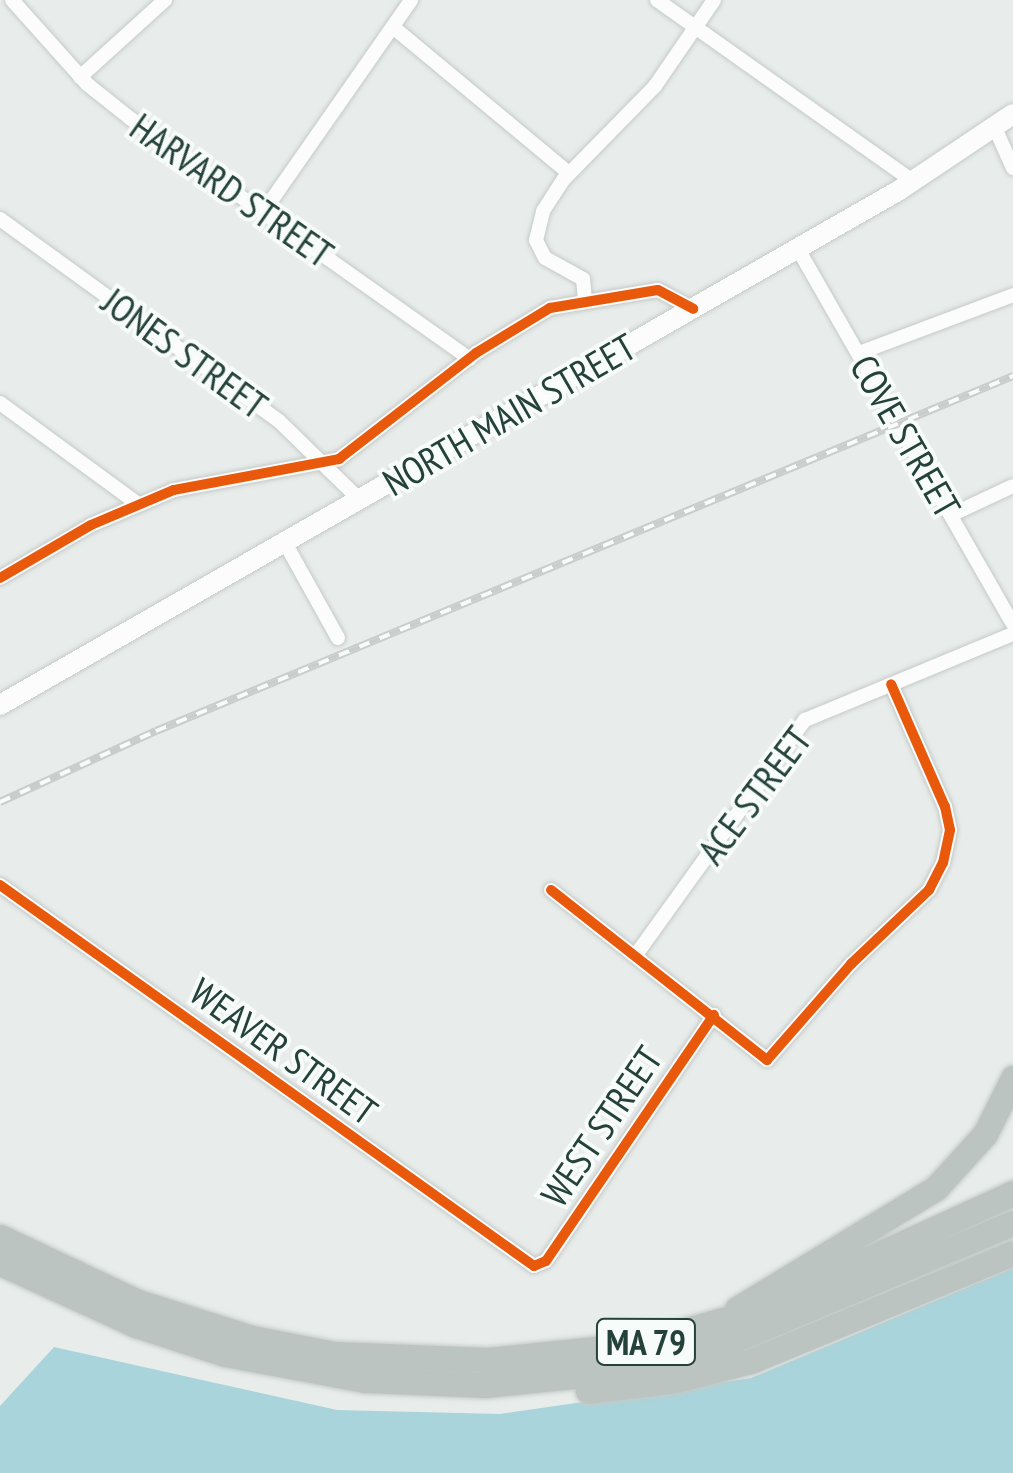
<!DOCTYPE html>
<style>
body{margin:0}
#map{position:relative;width:1013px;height:1473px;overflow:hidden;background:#e8edeb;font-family:"PT Sans Narrow",sans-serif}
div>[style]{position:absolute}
.water>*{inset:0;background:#a9d4db}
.roads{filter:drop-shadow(0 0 2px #c5cac8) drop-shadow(0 0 2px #c5cac8)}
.minor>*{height:14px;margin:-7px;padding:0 7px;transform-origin:7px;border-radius:7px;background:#fcfcfc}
.secondary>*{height:20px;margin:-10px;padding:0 10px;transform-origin:10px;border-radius:10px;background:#fcfcfc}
.motorway>*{height:25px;margin:-12.5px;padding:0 12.5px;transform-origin:12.5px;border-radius:12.5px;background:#bcc4c2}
.rail>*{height:8px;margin-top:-4px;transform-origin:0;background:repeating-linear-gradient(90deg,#f7fbf9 0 11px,#c9cdcc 0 22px);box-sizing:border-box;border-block:2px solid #c9cdcc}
.cycleway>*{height:10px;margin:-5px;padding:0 5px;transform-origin:5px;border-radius:5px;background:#e8590c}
span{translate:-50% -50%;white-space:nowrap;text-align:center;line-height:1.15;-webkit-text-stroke:8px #f7fbf9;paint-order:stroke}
.shield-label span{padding:2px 8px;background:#f7fbf9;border:2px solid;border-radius:8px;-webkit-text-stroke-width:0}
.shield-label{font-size:35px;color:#24423a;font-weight:700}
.street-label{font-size:38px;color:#24423a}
</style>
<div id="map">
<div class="water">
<i style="clip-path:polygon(1013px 1268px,1013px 1473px,0 1473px,0 1406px,54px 1347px,337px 1410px,500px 1414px,751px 1378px)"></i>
</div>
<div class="roads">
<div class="minor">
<i style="left:12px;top:0;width:113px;rotate:48.2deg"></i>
<i style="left:87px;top:84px;width:56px;rotate:38.5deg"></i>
<i style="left:131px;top:119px;width:415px;rotate:35.3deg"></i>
<i style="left:657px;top:0;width:314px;rotate:35.3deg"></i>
<i style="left:393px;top:27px;width:229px;rotate:39.7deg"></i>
<i style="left:80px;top:77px;width:115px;rotate:-42.2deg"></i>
<i style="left:995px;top:128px;width:44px;rotate:65.8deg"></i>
<i style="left:264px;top:211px;width:257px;rotate:-55.1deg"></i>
<i style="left:0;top:219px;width:344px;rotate:35.9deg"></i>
<i style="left:279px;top:421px;width:112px;rotate:44.3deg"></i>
<i style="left:798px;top:249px;width:432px;rotate:60.2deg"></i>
<i style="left:585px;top:301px;width:22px;rotate:-95deg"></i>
<i style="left:583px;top:279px;width:43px;rotate:-151.1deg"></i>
<i style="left:545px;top:258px;width:20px;rotate:-117deg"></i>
<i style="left:536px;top:240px;width:30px;rotate:-76deg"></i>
<i style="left:543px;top:211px;width:38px;rotate:-57deg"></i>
<i style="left:564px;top:179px;width:130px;rotate:-45.6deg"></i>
<i style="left:655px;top:86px;width:104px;rotate:-55.5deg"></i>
<i style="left:859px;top:353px;width:165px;rotate:-20.6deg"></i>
<i style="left:0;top:403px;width:171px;rotate:36.2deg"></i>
<i style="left:951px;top:515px;width:68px;rotate:-25.1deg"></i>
<i style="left:284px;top:541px;width:111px;rotate:60.9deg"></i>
<i style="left:0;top:578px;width:105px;rotate:-30.2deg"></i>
<i style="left:91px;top:525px;width:90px;rotate:-22.9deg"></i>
<i style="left:174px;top:490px;width:168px;rotate:-10.6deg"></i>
<i style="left:339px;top:459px;width:173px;rotate:-37.7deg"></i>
<i style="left:476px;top:353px;width:87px;rotate:-31.3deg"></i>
<i style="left:550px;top:308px;width:109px;rotate:-9.5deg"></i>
<i style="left:658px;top:290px;width:40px;rotate:28deg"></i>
<i style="left:0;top:885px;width:656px;rotate:35.51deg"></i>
<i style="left:534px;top:1266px;width:13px;rotate:-23deg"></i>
<i style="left:546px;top:1261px;width:298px;rotate:-55.7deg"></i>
<i style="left:551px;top:890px;width:275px;rotate:38.2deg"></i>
<i style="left:767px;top:1060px;width:128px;rotate:-48.8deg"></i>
<i style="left:851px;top:964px;width:108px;rotate:-43.5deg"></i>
<i style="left:929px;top:890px;width:30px;rotate:-63deg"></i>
<i style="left:943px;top:863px;width:34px;rotate:-78deg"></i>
<i style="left:950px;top:830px;width:24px;rotate:-102deg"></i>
<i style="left:945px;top:807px;width:134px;rotate:-113.7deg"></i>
<i style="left:638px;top:952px;width:286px;rotate:-54.3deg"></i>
<i style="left:805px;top:720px;width:225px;rotate:-22.5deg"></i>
</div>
<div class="secondary">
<i style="left:0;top:705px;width:1035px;rotate:-29.79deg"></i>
<i style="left:898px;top:191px;width:138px;rotate:-33.8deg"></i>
</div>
<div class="motorway">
<i style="left:0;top:1237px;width:153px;rotate:25.2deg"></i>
<i style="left:138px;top:1302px;width:120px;rotate:17.5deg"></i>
<i style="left:252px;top:1338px;width:84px;rotate:11deg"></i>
<i style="left:334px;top:1354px;width:154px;rotate:2.2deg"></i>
<i style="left:488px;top:1360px;width:147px;rotate:-5.9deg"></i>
<i style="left:634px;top:1345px;width:125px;rotate:-15.8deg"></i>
<i style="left:754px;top:1311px;width:285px;rotate:-24.5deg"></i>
<i style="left:0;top:1263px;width:149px;rotate:24.5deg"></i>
<i style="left:136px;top:1325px;width:94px;rotate:18deg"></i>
<i style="left:225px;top:1354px;width:142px;rotate:10.5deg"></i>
<i style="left:365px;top:1380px;width:120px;rotate:2.4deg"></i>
<i style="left:485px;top:1385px;width:119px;rotate:-5.8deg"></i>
<i style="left:603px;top:1373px;width:120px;rotate:-13deg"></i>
<i style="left:720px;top:1346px;width:318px;rotate:-22.8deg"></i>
<i style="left:737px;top:1309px;width:233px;rotate:-31.3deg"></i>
<i style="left:936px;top:1188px;width:73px;rotate:-47.8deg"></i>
<i style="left:985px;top:1134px;width:63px;rotate:-63.4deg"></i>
<i style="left:588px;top:1391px;width:90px;rotate:-7deg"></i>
<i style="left:677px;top:1380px;width:76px;rotate:-14.4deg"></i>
<i style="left:751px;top:1361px;width:283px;rotate:-22.4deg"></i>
</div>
</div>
<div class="rail">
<i style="left:0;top:802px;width:171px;rotate:-24.5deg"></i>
<i style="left:156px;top:731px;width:928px;rotate:-22.5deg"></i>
</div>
<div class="cycleway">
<i style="left:0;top:578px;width:105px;rotate:-30.2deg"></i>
<i style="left:91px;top:525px;width:90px;rotate:-22.9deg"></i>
<i style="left:174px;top:490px;width:168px;rotate:-10.6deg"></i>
<i style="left:339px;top:459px;width:173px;rotate:-37.7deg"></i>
<i style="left:476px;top:353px;width:87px;rotate:-31.3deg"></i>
<i style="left:550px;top:308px;width:109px;rotate:-9.5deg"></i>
<i style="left:658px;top:290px;width:40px;rotate:28deg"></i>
<i style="left:0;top:885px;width:656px;rotate:35.51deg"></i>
<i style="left:534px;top:1266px;width:13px;rotate:-23deg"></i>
<i style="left:546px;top:1261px;width:298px;rotate:-55.7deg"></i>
<i style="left:551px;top:890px;width:275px;rotate:38.2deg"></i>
<i style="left:767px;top:1060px;width:128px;rotate:-48.8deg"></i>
<i style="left:851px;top:964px;width:108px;rotate:-43.5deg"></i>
<i style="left:929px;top:890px;width:30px;rotate:-63deg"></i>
<i style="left:943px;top:863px;width:34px;rotate:-78deg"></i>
<i style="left:950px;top:830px;width:24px;rotate:-102deg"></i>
<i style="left:945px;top:807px;width:134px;rotate:-113.7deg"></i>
</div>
<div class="shield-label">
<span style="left:646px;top:1342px">MA 79</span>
</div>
<div class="street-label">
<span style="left:232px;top:190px;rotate:35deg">HARVARD STREET</span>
<span style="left:185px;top:353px;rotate:36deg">JONES STREET</span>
<span style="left:509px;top:414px;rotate:-30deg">NORTH MAIN STREET</span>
<span style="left:906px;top:436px;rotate:60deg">COVE STREET</span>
<span style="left:754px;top:795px;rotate:-53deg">ACE STREET</span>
<span style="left:284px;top:1051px;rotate:36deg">WEAVER STREET</span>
<span style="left:601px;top:1126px;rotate:-56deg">WEST STREET</span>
</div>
</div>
